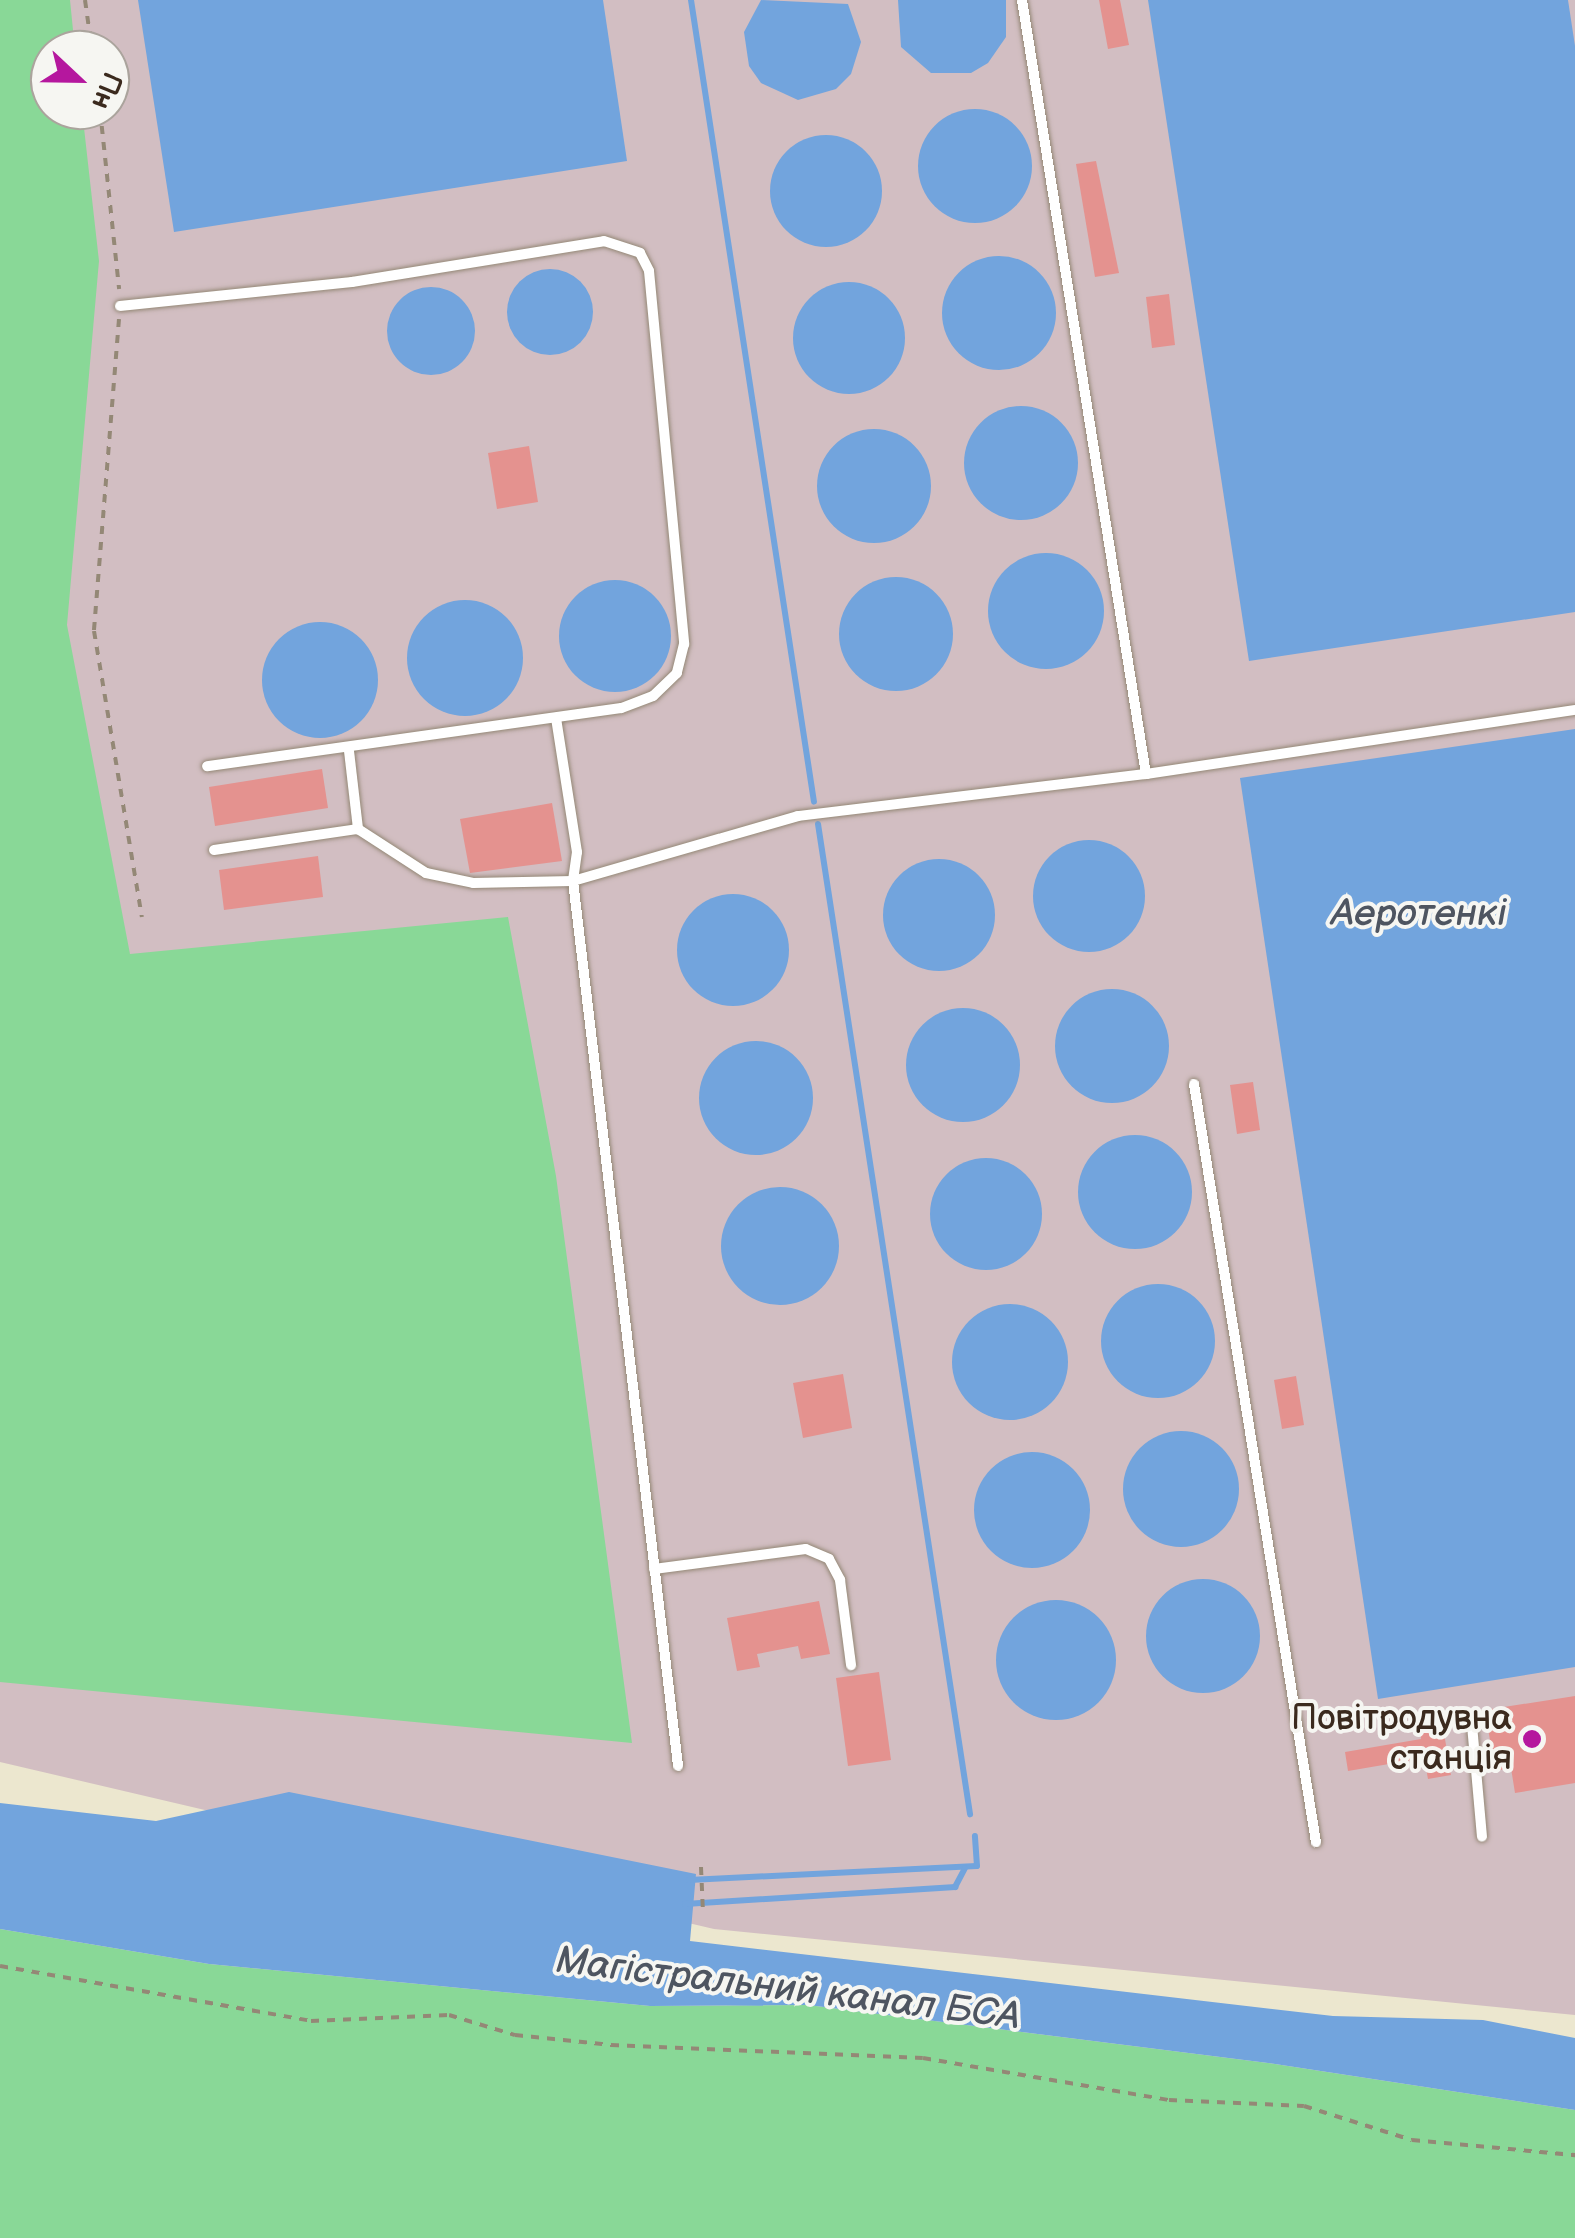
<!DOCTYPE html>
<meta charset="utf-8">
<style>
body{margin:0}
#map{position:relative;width:1575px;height:2238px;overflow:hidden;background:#ece7cf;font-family:"Balsamiq Sans",sans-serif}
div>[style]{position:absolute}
.industrial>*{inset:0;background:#d2bec2}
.green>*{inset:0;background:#89d897}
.water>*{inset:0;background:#72a4dd}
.round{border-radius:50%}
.stream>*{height:6px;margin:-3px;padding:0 3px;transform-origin:3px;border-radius:3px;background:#72a4dd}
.building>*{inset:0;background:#e4928f}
.path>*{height:4px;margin-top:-2px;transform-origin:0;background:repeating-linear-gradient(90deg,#948876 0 8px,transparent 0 16px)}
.roads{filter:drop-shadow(0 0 2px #948876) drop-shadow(0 0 2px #948876)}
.service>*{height:10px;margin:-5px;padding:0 5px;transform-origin:5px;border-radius:5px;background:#fff}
.dots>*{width:28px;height:28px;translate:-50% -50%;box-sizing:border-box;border:5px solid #f6f6f2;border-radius:50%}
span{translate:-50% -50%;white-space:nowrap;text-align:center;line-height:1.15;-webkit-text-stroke:8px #f6f6f2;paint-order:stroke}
.poi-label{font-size:35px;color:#3b2a1e}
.right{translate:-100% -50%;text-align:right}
.water-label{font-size:38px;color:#4e5561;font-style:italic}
.north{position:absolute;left:30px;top:30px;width:100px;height:100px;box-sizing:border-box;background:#f6f6f2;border:2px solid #aba49d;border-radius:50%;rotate:112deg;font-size:28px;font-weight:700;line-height:40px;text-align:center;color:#3b2a1e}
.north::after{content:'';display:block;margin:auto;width:35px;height:45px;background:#b5179e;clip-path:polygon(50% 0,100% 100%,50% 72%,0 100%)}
</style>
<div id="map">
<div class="industrial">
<i style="clip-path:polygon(evenodd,0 0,1575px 0,1575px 2015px,714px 1929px,0 1762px,0 0,50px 50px,110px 50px,110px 110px,50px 110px,50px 50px)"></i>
</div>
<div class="green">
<i style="clip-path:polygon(0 0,70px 0,75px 50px,50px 50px,50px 110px,82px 110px,99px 261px,67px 625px,130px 954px,508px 917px,556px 1176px,632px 1743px,0 1682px)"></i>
<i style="clip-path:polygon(0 1929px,209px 1964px,650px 2006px,808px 2005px,1275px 2064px,1575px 2110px,1575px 2238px,0 2238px)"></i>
</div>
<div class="water">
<i style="clip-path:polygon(138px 0,603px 0,627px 161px,174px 232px)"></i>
<i style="clip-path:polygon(761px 0,848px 4px,861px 42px,851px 74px,836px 89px,798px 100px,761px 83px,749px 66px,744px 32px)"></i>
<i style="clip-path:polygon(898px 0,1006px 0,1006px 37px,988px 63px,971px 73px,931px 73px,901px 47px)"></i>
<i style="clip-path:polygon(1148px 0,1568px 0,1575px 46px,1575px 612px,1249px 661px)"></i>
<i class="round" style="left:918px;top:109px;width:114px;height:114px"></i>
<i class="round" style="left:770px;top:135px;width:112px;height:112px"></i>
<i class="round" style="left:942px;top:256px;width:114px;height:114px"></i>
<i class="round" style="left:507px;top:269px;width:86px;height:86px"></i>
<i class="round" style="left:793px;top:282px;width:112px;height:112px"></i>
<i class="round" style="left:387px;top:287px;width:88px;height:88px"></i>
<i class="round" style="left:964px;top:406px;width:114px;height:114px"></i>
<i class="round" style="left:817px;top:429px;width:114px;height:114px"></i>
<i class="round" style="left:988px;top:553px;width:116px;height:116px"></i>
<i class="round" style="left:839px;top:577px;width:114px;height:114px"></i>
<i class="round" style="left:559px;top:580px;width:112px;height:112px"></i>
<i class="round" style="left:407px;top:600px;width:116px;height:116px"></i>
<i class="round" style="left:262px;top:622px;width:116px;height:116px"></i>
<i style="clip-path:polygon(1575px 729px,1575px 1667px,1378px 1699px,1240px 778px)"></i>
<i class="round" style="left:1033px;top:840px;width:112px;height:112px"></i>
<i class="round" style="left:883px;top:859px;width:112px;height:112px"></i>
<i class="round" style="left:677px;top:894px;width:112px;height:112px"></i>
<i class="round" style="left:1055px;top:989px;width:114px;height:114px"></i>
<i class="round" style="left:906px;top:1008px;width:114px;height:114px"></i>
<i class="round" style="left:699px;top:1041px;width:114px;height:114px"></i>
<i class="round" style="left:1078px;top:1135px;width:114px;height:114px"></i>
<i class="round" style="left:930px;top:1158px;width:112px;height:112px"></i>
<i class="round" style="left:721px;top:1187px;width:118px;height:118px"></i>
<i class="round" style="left:1101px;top:1284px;width:114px;height:114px"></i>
<i class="round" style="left:952px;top:1304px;width:116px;height:116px"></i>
<i class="round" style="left:1123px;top:1431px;width:116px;height:116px"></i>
<i class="round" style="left:974px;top:1452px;width:116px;height:116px"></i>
<i class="round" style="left:1146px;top:1579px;width:114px;height:114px"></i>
<i class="round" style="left:996px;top:1600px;width:120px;height:120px"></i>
<i style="clip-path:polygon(289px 1792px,696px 1874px,690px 1941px,1333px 2016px,1483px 2020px,1575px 2038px,1575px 2110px,1275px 2064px,808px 2005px,650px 2006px,209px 1964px,0 1929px,0 1803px,156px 1821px)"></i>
</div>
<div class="stream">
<i style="left:691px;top:0;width:811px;rotate:81.28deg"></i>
<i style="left:818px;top:824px;width:1002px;rotate:81.27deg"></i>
<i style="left:689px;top:1880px;width:288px;rotate:-2.8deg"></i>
<i style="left:977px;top:1866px;width:30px;rotate:-94deg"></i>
<i style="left:685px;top:1904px;width:271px;rotate:-3.6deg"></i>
<i style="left:955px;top:1887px;width:21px;rotate:-62deg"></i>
</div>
<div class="building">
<i style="clip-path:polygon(1099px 0,1120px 0,1129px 45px,1108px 49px)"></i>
<i style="clip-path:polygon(1096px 161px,1119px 273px,1095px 277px,1076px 164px)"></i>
<i style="clip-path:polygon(1169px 294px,1175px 345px,1152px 348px,1146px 297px)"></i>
<i style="clip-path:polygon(529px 446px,538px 502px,497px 509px,488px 453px)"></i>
<i style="clip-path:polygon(322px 769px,328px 808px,215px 826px,209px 787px)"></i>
<i style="clip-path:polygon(552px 803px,562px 861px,470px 873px,460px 819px)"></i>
<i style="clip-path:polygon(318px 856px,323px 897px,224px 910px,219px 870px)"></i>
<i style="clip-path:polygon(1253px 1082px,1260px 1130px,1237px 1134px,1230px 1085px)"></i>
<i style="clip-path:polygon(843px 1374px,852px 1428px,803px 1438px,793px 1383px)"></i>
<i style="clip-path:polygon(1296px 1376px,1304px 1425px,1282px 1429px,1274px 1380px)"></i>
<i style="clip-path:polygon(819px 1601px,830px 1654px,801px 1659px,798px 1646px,757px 1654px,760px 1667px,737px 1671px,727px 1618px)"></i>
<i style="clip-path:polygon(879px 1672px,891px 1760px,848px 1766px,836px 1678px)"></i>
<i style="clip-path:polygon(1575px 1696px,1575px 1783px,1515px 1793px,1511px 1768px,1495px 1771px,1485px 1710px)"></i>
<i style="clip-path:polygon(1443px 1727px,1451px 1775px,1428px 1779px,1424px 1758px,1348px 1771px,1345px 1752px,1421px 1739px,1420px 1731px)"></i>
</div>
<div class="path">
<i style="left:85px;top:0;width:50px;rotate:82deg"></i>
<i style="left:100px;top:110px;width:180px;rotate:83.9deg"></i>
<i style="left:119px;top:319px;width:313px;rotate:94.6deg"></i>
<i style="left:94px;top:631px;width:290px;rotate:80.5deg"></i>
<i style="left:701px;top:1867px;width:45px;rotate:87.5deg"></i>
<i style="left:0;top:1966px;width:316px;rotate:10deg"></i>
<i style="left:311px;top:2021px;width:138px;rotate:-2.5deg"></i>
<i style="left:449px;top:2015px;width:69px;rotate:16.9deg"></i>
<i style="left:515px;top:2035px;width:97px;rotate:5.9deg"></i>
<i style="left:611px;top:2045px;width:312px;rotate:2.4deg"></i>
<i style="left:923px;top:2058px;width:250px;rotate:9.7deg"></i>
<i style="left:1169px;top:2100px;width:135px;rotate:2.5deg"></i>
<i style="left:1304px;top:2106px;width:113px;rotate:17.5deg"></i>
<i style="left:1412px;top:2140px;width:164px;rotate:5.3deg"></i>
</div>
<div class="roads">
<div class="service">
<i style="left:1022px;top:0;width:784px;rotate:80.9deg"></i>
<i style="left:120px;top:306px;width:233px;rotate:-5.9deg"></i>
<i style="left:352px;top:282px;width:255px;rotate:-9.2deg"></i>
<i style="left:604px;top:241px;width:38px;rotate:18deg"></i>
<i style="left:640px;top:253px;width:20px;rotate:63deg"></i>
<i style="left:649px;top:271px;width:375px;rotate:84.6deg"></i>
<i style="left:684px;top:644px;width:30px;rotate:104deg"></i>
<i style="left:677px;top:673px;width:33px;rotate:136deg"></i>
<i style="left:653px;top:696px;width:34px;rotate:159deg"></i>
<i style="left:621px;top:708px;width:418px;rotate:172deg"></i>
<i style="left:556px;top:718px;width:136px;rotate:81.1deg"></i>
<i style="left:577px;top:852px;width:29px;rotate:98deg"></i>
<i style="left:573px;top:881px;width:891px;rotate:83.23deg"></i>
<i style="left:349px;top:751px;width:79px;rotate:83.4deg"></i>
<i style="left:214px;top:850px;width:146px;rotate:-8.3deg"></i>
<i style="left:358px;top:829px;width:81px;rotate:32.9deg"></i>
<i style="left:426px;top:873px;width:48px;rotate:12deg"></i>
<i style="left:473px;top:883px;width:100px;rotate:-1.1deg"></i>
<i style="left:573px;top:881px;width:234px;rotate:-16.1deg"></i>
<i style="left:798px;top:816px;width:351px;rotate:-6.9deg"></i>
<i style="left:1146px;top:774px;width:434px;rotate:-8.5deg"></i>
<i style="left:1194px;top:1084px;width:768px;rotate:80.86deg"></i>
<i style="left:654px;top:1569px;width:153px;rotate:-7.5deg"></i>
<i style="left:806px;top:1549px;width:25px;rotate:23deg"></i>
<i style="left:829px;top:1559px;width:24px;rotate:62deg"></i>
<i style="left:840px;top:1580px;width:86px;rotate:82.6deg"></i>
<i style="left:1472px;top:1725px;width:112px;rotate:84.9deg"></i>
</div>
</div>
<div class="dots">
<i style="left:1532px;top:1739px;background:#b5179e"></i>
</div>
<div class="poi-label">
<span class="right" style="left:1512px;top:1739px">Повітродувна<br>станція</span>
</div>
<div class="water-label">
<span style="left:1419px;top:914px">Аеротенкі</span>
<span style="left:788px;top:1989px;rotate:7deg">Магістральний канал БСА</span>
</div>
<div class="north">Пн</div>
</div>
